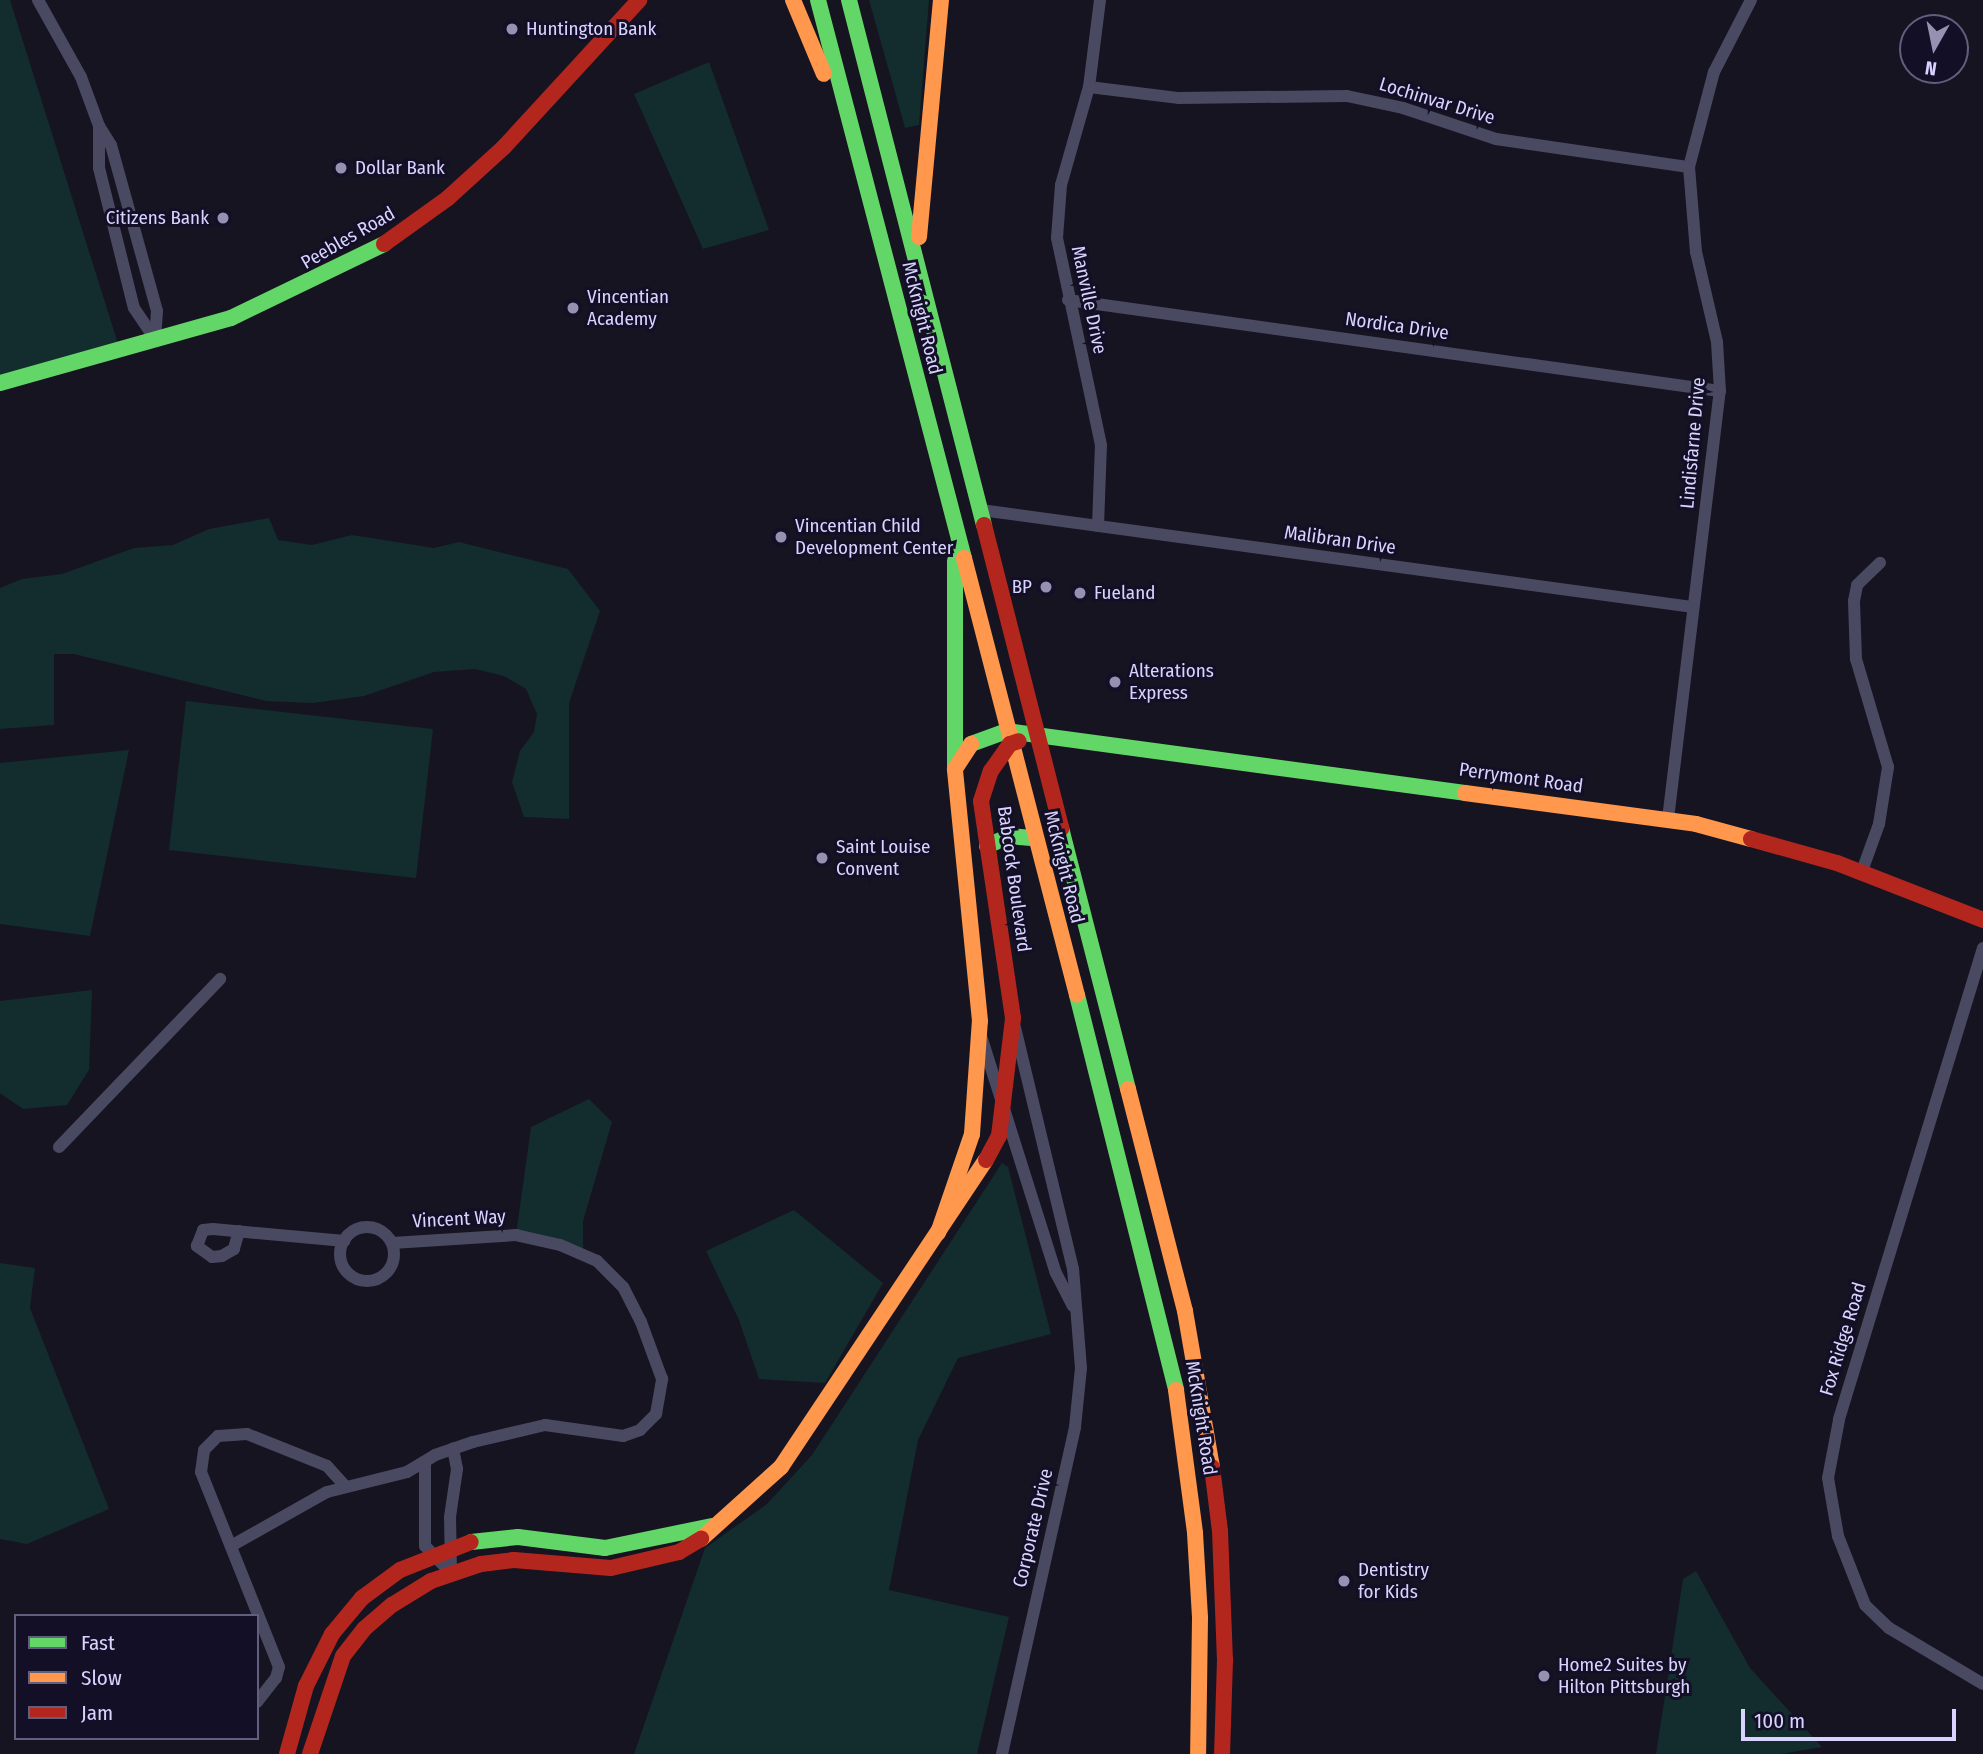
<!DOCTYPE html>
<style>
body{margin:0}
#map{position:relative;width:1983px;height:1754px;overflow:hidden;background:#161421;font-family:"Fira Sans Condensed",sans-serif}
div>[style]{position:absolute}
.green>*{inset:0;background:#132c2d}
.street>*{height:12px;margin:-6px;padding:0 6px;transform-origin:6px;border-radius:6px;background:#4a4962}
.street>.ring{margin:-6px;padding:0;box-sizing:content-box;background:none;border:12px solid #4a4962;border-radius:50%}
.fast>*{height:16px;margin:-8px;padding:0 8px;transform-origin:8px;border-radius:8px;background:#63d668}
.slow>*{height:16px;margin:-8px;padding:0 8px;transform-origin:8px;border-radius:8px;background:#ff974d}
.jam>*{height:16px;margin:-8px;padding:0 8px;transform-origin:8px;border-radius:8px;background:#b3261e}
.dots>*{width:19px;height:19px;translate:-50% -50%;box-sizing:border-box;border:4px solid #130f26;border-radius:50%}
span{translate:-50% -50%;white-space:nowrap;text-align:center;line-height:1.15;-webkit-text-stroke:6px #130f26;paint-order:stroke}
.poi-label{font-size:19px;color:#d9d4ff}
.left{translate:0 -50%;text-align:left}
.right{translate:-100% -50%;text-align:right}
.street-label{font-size:19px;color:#d9d4ff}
.legend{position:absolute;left:14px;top:1614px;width:245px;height:126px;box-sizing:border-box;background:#130f26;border:2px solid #625e7d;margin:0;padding:9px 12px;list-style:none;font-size:21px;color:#d9d4ff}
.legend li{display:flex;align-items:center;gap:14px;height:35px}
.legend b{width:35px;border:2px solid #625e7d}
.north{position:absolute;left:1899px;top:14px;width:70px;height:70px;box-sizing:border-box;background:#130f26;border:2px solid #625e7d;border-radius:50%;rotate:189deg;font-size:19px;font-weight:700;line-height:28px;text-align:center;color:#d9d4ff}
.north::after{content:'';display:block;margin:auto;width:24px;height:32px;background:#9591b1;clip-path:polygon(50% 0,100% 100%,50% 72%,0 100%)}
.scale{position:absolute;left:1741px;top:1709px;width:215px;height:32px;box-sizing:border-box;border:4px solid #d9d4ff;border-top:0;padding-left:9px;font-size:21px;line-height:24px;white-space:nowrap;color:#d9d4ff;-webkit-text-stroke:5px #130f26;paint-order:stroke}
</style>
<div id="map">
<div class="green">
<i style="clip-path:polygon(0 0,10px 0,120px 350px,0 383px)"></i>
<i style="clip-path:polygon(869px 0,929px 0,919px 125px,905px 128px)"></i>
<i style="clip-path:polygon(709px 62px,769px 230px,703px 249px,634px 94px)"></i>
<i style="clip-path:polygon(269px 518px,278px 540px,312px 545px,352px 535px,434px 548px,459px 542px,568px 569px,600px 611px,569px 703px,569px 819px,524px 817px,512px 782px,520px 751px,534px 732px,537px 714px,526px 689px,504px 676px,475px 669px,434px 672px,364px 696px,313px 703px,266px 701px,74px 654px,54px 654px,54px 725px,0 729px,0 588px,22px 579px,62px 574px,134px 548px,173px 545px,209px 529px)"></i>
<i style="clip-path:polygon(186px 701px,433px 729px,416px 878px,169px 850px)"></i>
<i style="clip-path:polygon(129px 750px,90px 936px,0 924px,0 763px)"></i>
<i style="clip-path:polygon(92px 990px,89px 1070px,67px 1105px,23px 1109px,0 1093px,0 1001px)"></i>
<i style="clip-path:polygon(589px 1099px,612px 1122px,583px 1221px,583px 1254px,516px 1235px,531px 1127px)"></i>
<i style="clip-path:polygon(1002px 1163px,1008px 1167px,1051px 1334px,958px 1358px,918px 1440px,889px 1590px,1009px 1617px,977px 1754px,634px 1754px,705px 1548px,767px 1504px,812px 1455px)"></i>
<i style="clip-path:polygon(794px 1210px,883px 1283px,825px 1383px,759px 1379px,739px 1320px,706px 1251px)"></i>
<i style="clip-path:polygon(0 1263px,35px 1268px,30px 1308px,109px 1509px,27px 1544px,0 1539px)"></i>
<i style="clip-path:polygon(1696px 1571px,1750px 1668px,1822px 1747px,1781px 1754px,1656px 1754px,1683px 1579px)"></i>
</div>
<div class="street">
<i style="left:38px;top:0;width:88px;rotate:60.8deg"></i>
<i style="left:81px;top:77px;width:52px;rotate:69.8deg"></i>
<i style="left:99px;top:126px;width:22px;rotate:58deg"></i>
<i style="left:111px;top:145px;width:172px;rotate:74.5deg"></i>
<i style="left:157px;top:311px;width:28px;rotate:94deg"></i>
<i style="left:1089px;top:87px;width:91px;rotate:7deg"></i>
<i style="left:1179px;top:98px;width:168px;rotate:-0.7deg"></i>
<i style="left:1347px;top:96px;width:57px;rotate:12.1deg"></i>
<i style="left:1403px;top:108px;width:98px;rotate:18.4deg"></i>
<i style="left:1496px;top:139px;width:195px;rotate:8.3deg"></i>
<i style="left:99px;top:126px;width:42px;rotate:90deg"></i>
<i style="left:99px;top:168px;width:144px;rotate:76deg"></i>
<i style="left:134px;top:308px;width:37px;rotate:56deg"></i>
<i style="left:1068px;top:300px;width:658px;rotate:7.95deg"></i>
<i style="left:981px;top:510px;width:719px;rotate:7.76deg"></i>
<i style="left:1098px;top:526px;width:81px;rotate:-87.9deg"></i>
<i style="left:1101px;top:445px;width:212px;rotate:-102deg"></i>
<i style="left:1057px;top:238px;width:53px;rotate:-85.7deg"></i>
<i style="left:1061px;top:185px;width:102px;rotate:-74.1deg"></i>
<i style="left:1089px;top:87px;width:88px;rotate:-82.8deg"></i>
<i style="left:1668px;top:819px;width:431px;rotate:-83.1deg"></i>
<i style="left:1720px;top:391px;width:49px;rotate:-93.5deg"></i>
<i style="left:1717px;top:342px;width:92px;rotate:-103.1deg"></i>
<i style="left:1696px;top:252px;width:85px;rotate:-94.7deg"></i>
<i style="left:1689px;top:167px;width:98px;rotate:-75.3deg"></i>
<i style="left:1714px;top:72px;width:81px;rotate:-62.8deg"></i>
<i style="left:1862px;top:871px;width:50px;rotate:-70.1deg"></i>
<i style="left:1879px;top:824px;width:58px;rotate:-81deg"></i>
<i style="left:1888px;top:767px;width:113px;rotate:-106.5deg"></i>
<i style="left:1856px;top:659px;width:58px;rotate:-92deg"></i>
<i style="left:1854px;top:601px;width:16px;rotate:-79deg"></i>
<i style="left:1857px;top:585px;width:32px;rotate:-44deg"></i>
<i style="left:1983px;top:948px;width:493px;rotate:107deg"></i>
<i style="left:1839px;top:1420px;width:59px;rotate:100.7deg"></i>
<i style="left:1828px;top:1478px;width:59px;rotate:80.2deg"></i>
<i style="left:1838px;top:1536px;width:74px;rotate:68.6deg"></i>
<i style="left:1865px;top:1605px;width:33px;rotate:44deg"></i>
<i style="left:1889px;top:1628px;width:109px;rotate:30.8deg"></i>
<i style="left:982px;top:1039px;width:245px;rotate:72.5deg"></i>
<i style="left:1056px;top:1273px;width:37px;rotate:63deg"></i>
<i style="left:59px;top:1147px;width:233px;rotate:-46.2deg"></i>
<i class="ring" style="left:340px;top:1227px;width:42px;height:42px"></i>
<i style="left:239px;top:1231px;width:19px;rotate:106deg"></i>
<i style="left:234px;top:1249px;width:14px;rotate:150deg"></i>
<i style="left:222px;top:1256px;width:10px;rotate:174deg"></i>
<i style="left:212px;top:1257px;width:19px;rotate:-144deg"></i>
<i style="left:197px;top:1246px;width:17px;rotate:-69deg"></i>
<i style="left:203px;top:1230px;width:10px;rotate:-6deg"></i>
<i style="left:213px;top:1229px;width:132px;rotate:5.2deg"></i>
<i style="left:425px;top:1462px;width:84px;rotate:90deg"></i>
<i style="left:425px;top:1546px;width:37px;rotate:46deg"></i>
<i style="left:231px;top:1546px;width:110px;rotate:-29.4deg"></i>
<i style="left:327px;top:1492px;width:82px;rotate:-14deg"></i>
<i style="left:407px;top:1472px;width:33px;rotate:-31deg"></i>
<i style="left:435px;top:1455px;width:40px;rotate:-18.9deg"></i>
<i style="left:473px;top:1442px;width:74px;rotate:-13.3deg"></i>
<i style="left:545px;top:1425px;width:79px;rotate:8deg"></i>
<i style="left:623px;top:1436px;width:18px;rotate:-19deg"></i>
<i style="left:640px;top:1430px;width:23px;rotate:-45deg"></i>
<i style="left:656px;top:1414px;width:36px;rotate:-80deg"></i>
<i style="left:662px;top:1379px;width:61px;rotate:-110.2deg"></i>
<i style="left:641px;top:1322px;width:39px;rotate:-117deg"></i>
<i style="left:623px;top:1287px;width:37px;rotate:-135deg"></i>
<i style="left:597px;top:1261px;width:40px;rotate:-156.6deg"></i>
<i style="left:560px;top:1245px;width:45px;rotate:-167.2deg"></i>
<i style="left:516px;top:1235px;width:124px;rotate:176.3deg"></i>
<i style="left:451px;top:1573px;width:56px;rotate:-91deg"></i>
<i style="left:450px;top:1517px;width:49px;rotate:-81.7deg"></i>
<i style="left:457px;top:1469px;width:21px;rotate:-101deg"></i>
<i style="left:257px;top:1702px;width:31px;rotate:-52deg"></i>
<i style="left:276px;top:1678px;width:11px;rotate:-75deg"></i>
<i style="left:279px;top:1667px;width:210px;rotate:-111.8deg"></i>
<i style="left:201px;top:1472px;width:22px;rotate:-82deg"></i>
<i style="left:204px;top:1450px;width:20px;rotate:-45deg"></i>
<i style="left:218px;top:1436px;width:29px;rotate:-4deg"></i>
<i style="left:247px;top:1434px;width:86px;rotate:21.8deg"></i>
<i style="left:327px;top:1466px;width:25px;rotate:48deg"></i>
<i style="left:1002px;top:1754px;width:335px;rotate:-77.4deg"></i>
<i style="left:1075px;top:1427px;width:59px;rotate:-84.2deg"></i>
<i style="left:1081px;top:1368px;width:99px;rotate:-94.6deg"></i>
<i style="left:1073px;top:1269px;width:248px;rotate:-103.5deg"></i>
</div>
<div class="fast">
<i style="left:818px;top:0;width:577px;rotate:75.34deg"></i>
<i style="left:849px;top:0;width:542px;rotate:75.58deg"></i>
<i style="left:0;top:383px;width:240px;rotate:-15.7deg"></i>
<i style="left:231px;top:318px;width:170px;rotate:-25.8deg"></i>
<i style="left:955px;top:561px;width:208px;rotate:90deg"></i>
<i style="left:971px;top:744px;width:38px;rotate:-20deg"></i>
<i style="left:1007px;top:731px;width:462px;rotate:7.7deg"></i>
<i style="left:1061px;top:828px;width:269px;rotate:75.6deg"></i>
<i style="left:987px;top:846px;width:24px;rotate:-24deg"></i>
<i style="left:1009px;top:836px;width:25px;rotate:5deg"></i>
<i style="left:1077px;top:995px;width:407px;rotate:75.9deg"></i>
<i style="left:471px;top:1542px;width:47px;rotate:-6.1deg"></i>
<i style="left:518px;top:1537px;width:88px;rotate:7.2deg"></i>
<i style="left:605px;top:1548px;width:109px;rotate:-11.6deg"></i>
</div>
<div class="slow">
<i style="left:793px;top:0;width:80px;rotate:67.3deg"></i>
<i style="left:919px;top:237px;width:238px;rotate:-84.7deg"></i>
<i style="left:964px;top:558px;width:451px;rotate:75.5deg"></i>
<i style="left:1465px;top:793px;width:233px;rotate:7.6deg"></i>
<i style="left:1696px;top:824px;width:57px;rotate:15.3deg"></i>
<i style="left:1128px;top:1089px;width:229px;rotate:75.6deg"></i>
<i style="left:1185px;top:1311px;width:158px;rotate:80.2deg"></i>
<i style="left:938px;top:1233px;width:105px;rotate:-71deg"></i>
<i style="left:972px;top:1134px;width:113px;rotate:-86deg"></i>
<i style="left:980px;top:1021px;width:253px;rotate:-95.7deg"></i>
<i style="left:955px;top:769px;width:30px;rotate:-57deg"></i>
<i style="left:1176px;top:1390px;width:144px;rotate:82.4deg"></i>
<i style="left:1195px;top:1533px;width:85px;rotate:86.6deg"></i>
<i style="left:1200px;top:1618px;width:136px;rotate:90.8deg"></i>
<i style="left:701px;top:1539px;width:108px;rotate:-42deg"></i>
<i style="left:781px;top:1467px;width:369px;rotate:-56.3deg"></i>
</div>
<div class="jam">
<i style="left:384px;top:244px;width:79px;rotate:-35.7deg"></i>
<i style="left:448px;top:198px;width:76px;rotate:-42.3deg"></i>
<i style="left:504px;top:147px;width:200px;rotate:-47.4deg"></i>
<i style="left:984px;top:525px;width:313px;rotate:75.7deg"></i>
<i style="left:1751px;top:839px;width:89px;rotate:15.6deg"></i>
<i style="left:1837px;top:863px;width:157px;rotate:21.3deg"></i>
<i style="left:986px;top:1160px;width:27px;rotate:-62deg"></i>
<i style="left:999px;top:1136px;width:119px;rotate:-83.2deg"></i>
<i style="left:1013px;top:1018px;width:219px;rotate:-98.4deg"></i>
<i style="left:981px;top:801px;width:32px;rotate:-72deg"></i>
<i style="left:991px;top:771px;width:33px;rotate:-55deg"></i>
<i style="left:1010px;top:744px;width:9px;rotate:-18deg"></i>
<i style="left:1212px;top:1467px;width:64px;rotate:82.9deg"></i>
<i style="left:1220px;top:1531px;width:129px;rotate:87.8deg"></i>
<i style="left:1225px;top:1660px;width:94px;rotate:91.8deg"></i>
<i style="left:287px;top:1754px;width:71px;rotate:-74.4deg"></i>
<i style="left:306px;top:1686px;width:58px;rotate:-63.4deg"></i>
<i style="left:332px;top:1634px;width:47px;rotate:-50.2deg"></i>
<i style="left:362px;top:1598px;width:47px;rotate:-36.4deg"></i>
<i style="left:400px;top:1570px;width:76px;rotate:-21.5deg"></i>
<i style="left:310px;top:1754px;width:103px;rotate:-71.4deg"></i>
<i style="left:343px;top:1656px;width:34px;rotate:-52deg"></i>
<i style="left:364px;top:1629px;width:37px;rotate:-41deg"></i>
<i style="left:392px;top:1605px;width:46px;rotate:-31.6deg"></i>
<i style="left:431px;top:1581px;width:53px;rotate:-18.8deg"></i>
<i style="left:481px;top:1564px;width:33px;rotate:-7deg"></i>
<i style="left:514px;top:1560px;width:97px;rotate:4.7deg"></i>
<i style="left:611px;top:1568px;width:70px;rotate:-13.2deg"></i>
<i style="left:679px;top:1552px;width:26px;rotate:-31deg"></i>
</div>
<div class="dots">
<i style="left:512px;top:29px;background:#9591b1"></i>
<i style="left:341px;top:168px;background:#9591b1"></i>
<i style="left:223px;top:218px;background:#9591b1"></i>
<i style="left:573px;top:308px;background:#9591b1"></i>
<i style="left:781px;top:537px;background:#9591b1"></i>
<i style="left:1046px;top:587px;background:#9591b1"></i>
<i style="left:1080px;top:593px;background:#9591b1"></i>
<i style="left:1115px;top:682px;background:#9591b1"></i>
<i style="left:822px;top:858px;background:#9591b1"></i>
<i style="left:1344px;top:1581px;background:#9591b1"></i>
<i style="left:1544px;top:1676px;background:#9591b1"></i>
</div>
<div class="poi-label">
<span class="left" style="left:526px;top:29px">Huntington Bank</span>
<span class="left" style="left:355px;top:168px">Dollar Bank</span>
<span class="right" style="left:209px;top:218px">Citizens Bank</span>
<span class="left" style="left:587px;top:308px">Vincentian<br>Academy</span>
<span class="left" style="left:795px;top:537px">Vincentian Child<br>Development Center</span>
<span class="right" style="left:1032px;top:587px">BP</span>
<span class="left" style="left:1094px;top:593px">Fueland</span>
<span class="left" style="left:1129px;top:682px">Alterations<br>Express</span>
<span class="left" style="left:836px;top:858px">Saint Louise<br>Convent</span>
<span class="left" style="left:1358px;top:1581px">Dentistry<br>for Kids</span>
<span class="left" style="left:1558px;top:1676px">Home2 Suites by<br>Hilton Pittsburgh</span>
</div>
<div class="street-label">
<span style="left:1437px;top:101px;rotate:17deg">Lochinvar Drive</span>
<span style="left:348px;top:238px;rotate:-30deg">Peebles Road</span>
<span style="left:1089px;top:300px;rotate:78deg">Manville Drive</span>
<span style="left:922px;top:318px;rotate:76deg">McKnight Road</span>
<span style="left:1397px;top:326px;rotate:8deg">Nordica Drive</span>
<span style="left:1693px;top:443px;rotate:-85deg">Lindisfarne Drive</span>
<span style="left:1340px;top:540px;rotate:8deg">Malibran Drive</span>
<span style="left:1521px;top:778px;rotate:8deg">Perrymont Road</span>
<span style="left:1064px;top:867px;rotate:76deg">McKnight Road</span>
<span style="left:1014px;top:879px;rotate:82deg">Babcock Boulevard</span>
<span style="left:459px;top:1219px;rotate:-3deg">Vincent Way</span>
<span style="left:1843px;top:1339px;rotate:-73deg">Fox Ridge Road</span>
<span style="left:1201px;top:1418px;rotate:81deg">McKnight Road</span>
<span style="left:1033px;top:1528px;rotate:-77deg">Corporate Drive</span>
</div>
<ul class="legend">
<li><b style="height:9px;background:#63d668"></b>Fast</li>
<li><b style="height:9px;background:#ff974d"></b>Slow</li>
<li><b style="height:9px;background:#b3261e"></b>Jam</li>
</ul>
<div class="north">N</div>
<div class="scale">100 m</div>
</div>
